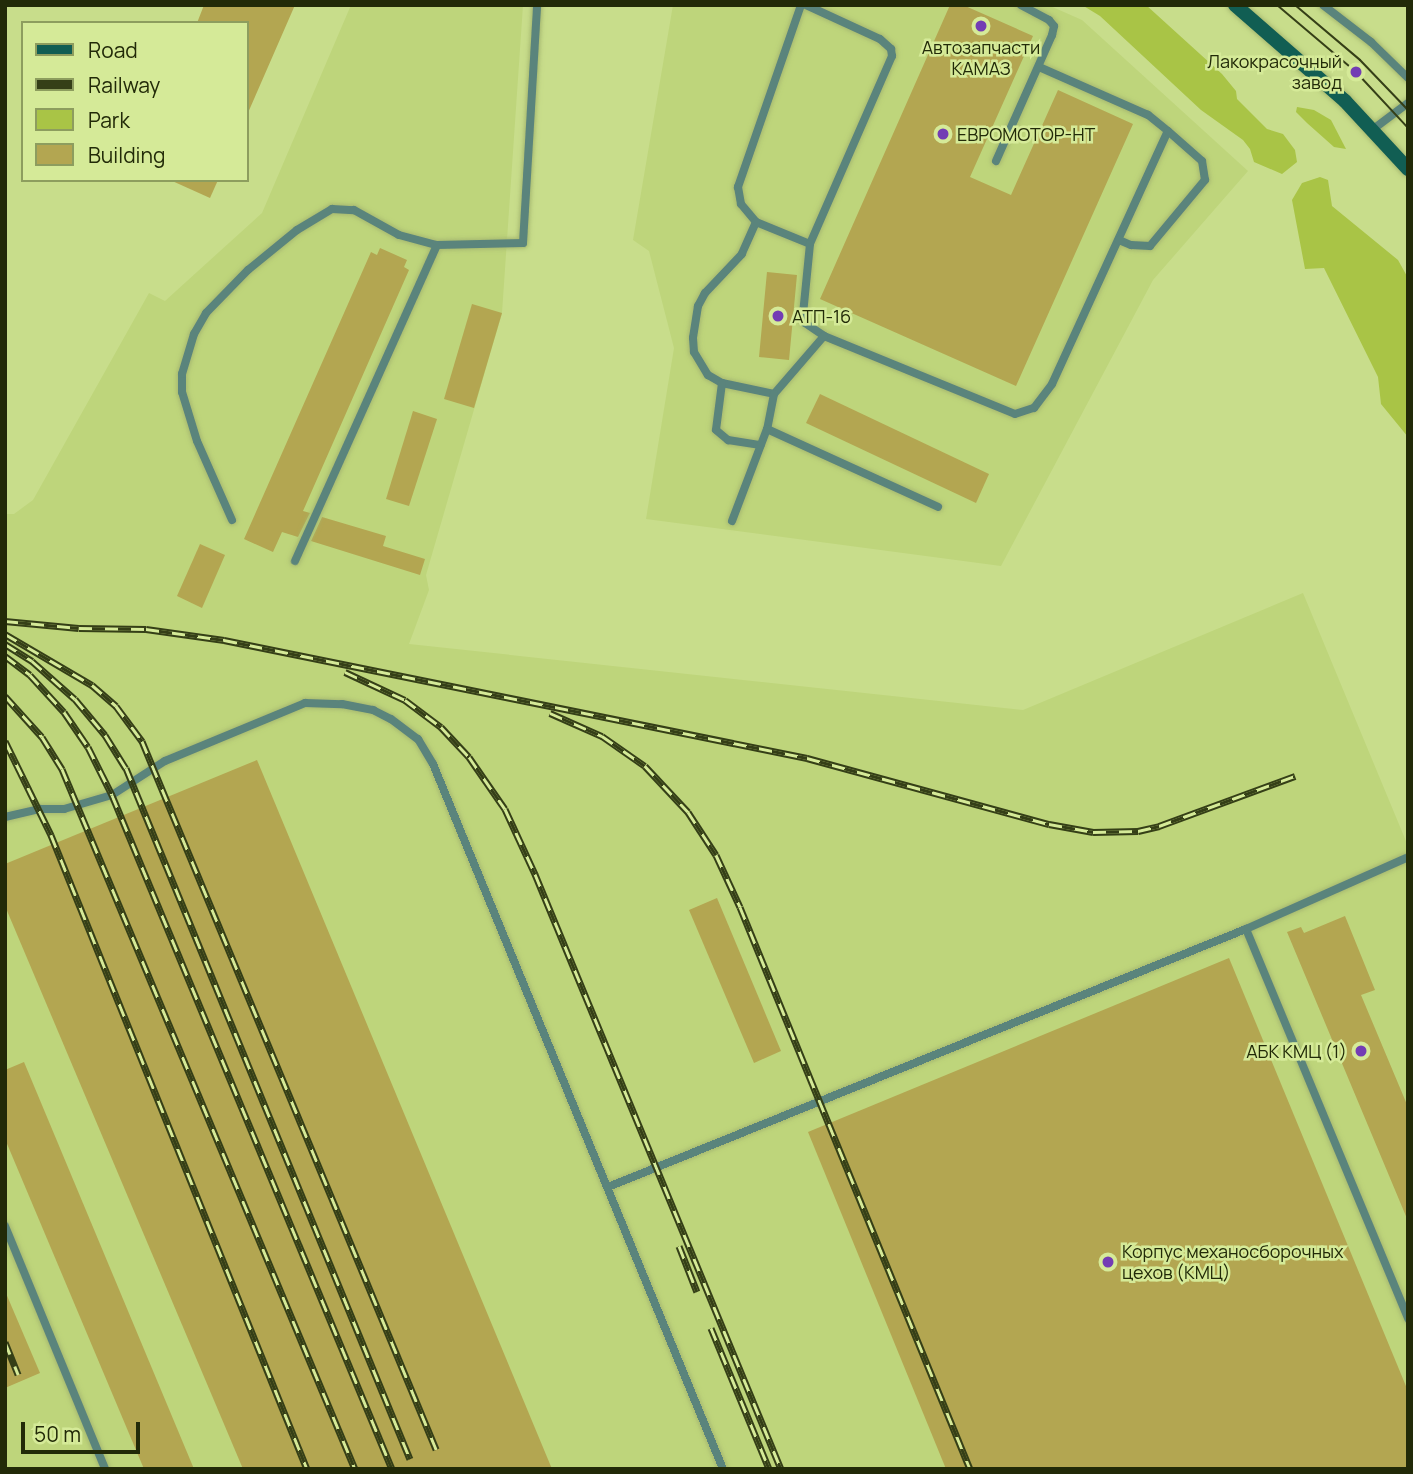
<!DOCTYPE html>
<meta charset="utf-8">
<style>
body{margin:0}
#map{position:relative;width:1413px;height:1474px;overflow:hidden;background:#c8dd8b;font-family:Manrope,sans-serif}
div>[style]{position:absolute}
.built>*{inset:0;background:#bed57b}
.green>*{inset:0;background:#a9c446}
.building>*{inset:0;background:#b3a651}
.roads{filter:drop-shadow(0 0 2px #a7b971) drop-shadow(0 0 2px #a7b971)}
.service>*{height:8px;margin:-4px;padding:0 4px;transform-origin:4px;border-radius:4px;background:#5a847c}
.secondary>*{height:14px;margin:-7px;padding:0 7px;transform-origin:7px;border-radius:7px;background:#115e53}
.tram>*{height:2px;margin:-1px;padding:0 1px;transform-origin:1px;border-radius:1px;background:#353f17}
.rail>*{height:7px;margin-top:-3.5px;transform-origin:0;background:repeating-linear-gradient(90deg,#d5ea98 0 13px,#353f17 0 26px);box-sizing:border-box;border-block:2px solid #353f17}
.dots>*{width:19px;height:19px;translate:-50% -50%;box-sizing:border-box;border:4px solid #d5ea98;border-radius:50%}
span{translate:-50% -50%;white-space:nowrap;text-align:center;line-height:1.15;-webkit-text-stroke:5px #d5ea98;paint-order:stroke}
.poi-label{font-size:18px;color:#222a08}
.right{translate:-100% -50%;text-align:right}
.left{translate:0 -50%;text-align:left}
.frame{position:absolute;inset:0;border:7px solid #222a08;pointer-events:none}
.legend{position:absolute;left:21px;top:21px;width:228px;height:161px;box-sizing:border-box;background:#d5ea98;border:2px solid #8d9d5e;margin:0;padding:9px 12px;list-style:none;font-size:21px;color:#222a08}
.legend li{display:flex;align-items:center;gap:14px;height:35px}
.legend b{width:35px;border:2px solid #8d9d5e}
.scale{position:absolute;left:21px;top:1422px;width:119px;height:32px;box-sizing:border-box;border:4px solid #222a08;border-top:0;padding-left:9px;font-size:21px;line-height:24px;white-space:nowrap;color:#222a08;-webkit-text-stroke:5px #d5ea98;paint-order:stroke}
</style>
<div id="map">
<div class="built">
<i style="clip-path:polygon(351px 5px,523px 5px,502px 313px,426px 575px,429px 590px,409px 644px,1023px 710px,1303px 593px,1408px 846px,1408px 1469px,5px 1469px,5px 514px,14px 514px,33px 500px,149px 293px,165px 301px,262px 213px)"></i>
<i style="clip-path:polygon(673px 5px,1048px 5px,1082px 20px,1248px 171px,1153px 280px,1001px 566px,646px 519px,674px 348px,649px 251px,633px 240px)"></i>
</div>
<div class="green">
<i style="clip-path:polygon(1082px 5px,1146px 5px,1222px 74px,1236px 91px,1237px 99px,1267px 129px,1283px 134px,1295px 150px,1297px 162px,1282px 174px,1254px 162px,1250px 149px,1243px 140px,1201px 110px,1100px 16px)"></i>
<i style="clip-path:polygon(1297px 107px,1314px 110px,1331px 120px,1346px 149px,1334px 147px,1307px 123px,1296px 112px)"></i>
<i style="clip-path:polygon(1320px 177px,1328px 180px,1332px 206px,1398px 260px,1408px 278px,1408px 437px,1381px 404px,1378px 377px,1324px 268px,1305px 269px,1292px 200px,1302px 183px)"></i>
</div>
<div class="building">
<i style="clip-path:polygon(204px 5px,295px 5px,247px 115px,247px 23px,197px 23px)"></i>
<i style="clip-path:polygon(950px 5px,963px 5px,1033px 36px,970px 177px,1011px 195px,1058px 90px,1133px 124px,1016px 386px,820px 299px)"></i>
<i style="clip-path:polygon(170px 180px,218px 180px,210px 198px)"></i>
<i style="clip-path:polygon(380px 248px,407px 260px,404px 267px,409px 270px,303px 511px,310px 513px,298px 537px,282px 532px,273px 552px,244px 539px,371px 252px,377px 255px)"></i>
<i style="clip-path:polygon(767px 272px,797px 275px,789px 360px,759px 357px)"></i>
<i style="clip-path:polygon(472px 304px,502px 313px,474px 408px,444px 399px)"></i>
<i style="clip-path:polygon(820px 394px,989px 474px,976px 503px,806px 423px)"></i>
<i style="clip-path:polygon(413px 411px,437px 419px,409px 506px,386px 499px)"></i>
<i style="clip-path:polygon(322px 517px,386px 536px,383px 546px,425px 559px,420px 575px,311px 541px)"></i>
<i style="clip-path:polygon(200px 544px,225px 555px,202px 608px,177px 596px)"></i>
<i style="clip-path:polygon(257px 760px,552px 1469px,243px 1469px,5px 906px,5px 864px)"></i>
<i style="clip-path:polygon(717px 898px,781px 1051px,754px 1063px,689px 910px)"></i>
<i style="clip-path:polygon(1345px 916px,1375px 990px,1361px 995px,1408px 1107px,1408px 1221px,1287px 932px,1301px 927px,1304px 933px)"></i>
<i style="clip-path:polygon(1229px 958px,1408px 1391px,1408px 1469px,946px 1469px,808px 1132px)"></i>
<i style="clip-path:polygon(24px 1062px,194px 1469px,144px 1469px,5px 1139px,5px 1070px)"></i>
<i style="clip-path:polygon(5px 1291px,40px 1373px,5px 1388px)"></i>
</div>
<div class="roads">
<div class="service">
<i style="left:801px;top:5px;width:193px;rotate:109.1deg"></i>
<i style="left:738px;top:187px;width:17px;rotate:80deg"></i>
<i style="left:741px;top:204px;width:23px;rotate:50deg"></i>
<i style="left:756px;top:222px;width:58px;rotate:22.2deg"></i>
<i style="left:806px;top:5px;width:81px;rotate:24.7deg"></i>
<i style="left:880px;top:39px;width:15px;rotate:42deg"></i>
<i style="left:891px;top:49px;width:7px;rotate:82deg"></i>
<i style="left:892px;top:56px;width:205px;rotate:113.6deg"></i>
<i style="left:810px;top:244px;width:70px;rotate:95.7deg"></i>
<i style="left:803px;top:314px;width:9px;rotate:77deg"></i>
<i style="left:805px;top:323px;width:23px;rotate:34deg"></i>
<i style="left:824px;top:336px;width:206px;rotate:22.2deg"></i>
<i style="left:1015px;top:414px;width:20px;rotate:-18deg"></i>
<i style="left:1034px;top:408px;width:30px;rotate:-53deg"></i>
<i style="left:1052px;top:384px;width:278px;rotate:-65.4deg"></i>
<i style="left:1168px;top:131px;width:26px;rotate:-141deg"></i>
<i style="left:1148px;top:115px;width:119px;rotate:-156.2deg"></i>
<i style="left:1323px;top:5px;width:61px;rotate:37.6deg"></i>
<i style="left:1371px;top:42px;width:52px;rotate:44.2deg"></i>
<i style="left:1372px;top:130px;width:45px;rotate:-36.9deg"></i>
<i style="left:996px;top:161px;width:138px;rotate:-66deg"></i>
<i style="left:1052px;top:35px;width:9px;rotate:-77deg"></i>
<i style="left:1054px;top:26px;width:8px;rotate:-130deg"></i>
<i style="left:1049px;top:20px;width:32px;rotate:-152deg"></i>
<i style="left:756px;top:222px;width:35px;rotate:114deg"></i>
<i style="left:742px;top:254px;width:54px;rotate:133.5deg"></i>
<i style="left:705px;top:293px;width:15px;rotate:118deg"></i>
<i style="left:698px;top:306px;width:32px;rotate:99deg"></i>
<i style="left:693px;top:338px;width:14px;rotate:86deg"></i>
<i style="left:694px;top:352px;width:27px;rotate:59deg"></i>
<i style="left:708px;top:375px;width:16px;rotate:30deg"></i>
<i style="left:722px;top:383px;width:53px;rotate:11.9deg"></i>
<i style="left:1119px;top:240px;width:13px;rotate:23deg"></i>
<i style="left:1131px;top:245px;width:19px;rotate:3deg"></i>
<i style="left:1150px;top:246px;width:86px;rotate:-50.2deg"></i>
<i style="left:1205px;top:180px;width:19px;rotate:-99deg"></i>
<i style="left:1202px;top:161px;width:45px;rotate:-138.6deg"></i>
<i style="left:824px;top:336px;width:77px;rotate:130.8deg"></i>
<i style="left:774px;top:394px;width:36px;rotate:101deg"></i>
<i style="left:767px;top:429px;width:188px;rotate:24.5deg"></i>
<i style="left:722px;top:383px;width:47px;rotate:97.3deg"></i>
<i style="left:716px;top:430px;width:16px;rotate:40deg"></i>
<i style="left:728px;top:440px;width:33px;rotate:9deg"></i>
<i style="left:232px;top:520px;width:86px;rotate:-113.9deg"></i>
<i style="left:197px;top:441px;width:51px;rotate:-107deg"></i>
<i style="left:182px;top:392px;width:18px;rotate:-90deg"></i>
<i style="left:182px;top:374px;width:42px;rotate:-73.3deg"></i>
<i style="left:194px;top:334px;width:24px;rotate:-60deg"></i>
<i style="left:206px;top:313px;width:60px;rotate:-45.7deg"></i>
<i style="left:248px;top:270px;width:63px;rotate:-39.2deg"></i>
<i style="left:297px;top:230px;width:41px;rotate:-31deg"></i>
<i style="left:332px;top:209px;width:22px;rotate:3deg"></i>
<i style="left:354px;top:210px;width:51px;rotate:29.1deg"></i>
<i style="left:399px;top:235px;width:39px;rotate:15deg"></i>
<i style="left:437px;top:245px;width:86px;rotate:-1.3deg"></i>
<i style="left:523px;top:243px;width:238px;rotate:-86.6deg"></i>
<i style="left:732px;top:521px;width:98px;rotate:-69.2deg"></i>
<i style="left:295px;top:561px;width:346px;rotate:-65.8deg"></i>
<i style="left:5px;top:817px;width:36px;rotate:-13deg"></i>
<i style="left:40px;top:809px;width:24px"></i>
<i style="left:64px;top:809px;width:50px;rotate:-16.3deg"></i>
<i style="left:112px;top:795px;width:63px;rotate:-32.7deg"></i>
<i style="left:165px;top:761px;width:152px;rotate:-22.5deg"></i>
<i style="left:305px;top:703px;width:37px;rotate:2deg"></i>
<i style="left:342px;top:704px;width:32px;rotate:11deg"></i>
<i style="left:373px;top:710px;width:20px;rotate:27deg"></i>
<i style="left:391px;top:719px;width:34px;rotate:37deg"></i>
<i style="left:418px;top:739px;width:29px;rotate:59deg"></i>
<i style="left:433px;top:764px;width:762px;rotate:67.64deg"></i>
<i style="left:1246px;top:929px;width:422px;rotate:67.4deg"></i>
<i style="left:608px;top:1187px;width:688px;rotate:-22.02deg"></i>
<i style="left:1246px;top:929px;width:175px;rotate:-23.9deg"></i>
<i style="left:5px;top:1226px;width:263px;rotate:67.6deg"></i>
</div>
<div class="secondary">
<i style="left:1235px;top:5px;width:146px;rotate:41.1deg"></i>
<i style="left:1345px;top:101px;width:93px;rotate:47.2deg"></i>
</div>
</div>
<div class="tram">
<i style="left:1277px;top:5px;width:104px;rotate:40.3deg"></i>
<i style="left:1356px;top:72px;width:76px;rotate:47.1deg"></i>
<i style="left:1295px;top:5px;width:85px;rotate:40.2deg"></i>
<i style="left:1360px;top:60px;width:69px;rotate:46.2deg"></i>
</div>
<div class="rail">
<i style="left:5px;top:621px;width:74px;rotate:5.4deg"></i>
<i style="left:79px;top:628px;width:67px;rotate:0.9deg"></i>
<i style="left:146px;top:629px;width:79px;rotate:8deg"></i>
<i style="left:224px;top:640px;width:595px;rotate:11.44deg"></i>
<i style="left:807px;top:758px;width:251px;rotate:15.3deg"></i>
<i style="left:1049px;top:824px;width:45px;rotate:10.3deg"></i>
<i style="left:1093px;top:832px;width:45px;rotate:-1.3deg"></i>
<i style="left:1138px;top:831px;width:22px;rotate:-13deg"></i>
<i style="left:1159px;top:826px;width:145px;rotate:-20.2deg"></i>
<i style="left:5px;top:634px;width:101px;rotate:30.4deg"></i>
<i style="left:92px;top:685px;width:32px;rotate:41deg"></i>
<i style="left:116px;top:706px;width:44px;rotate:53.4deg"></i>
<i style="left:142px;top:741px;width:767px;rotate:67.45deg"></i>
<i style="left:5px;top:644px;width:32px;rotate:32deg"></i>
<i style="left:32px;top:661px;width:57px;rotate:41.5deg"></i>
<i style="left:75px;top:699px;width:47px;rotate:50.2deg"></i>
<i style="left:105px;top:735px;width:39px;rotate:58deg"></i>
<i style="left:126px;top:768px;width:747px;rotate:67.66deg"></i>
<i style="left:5px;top:656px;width:31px;rotate:37deg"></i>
<i style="left:30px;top:675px;width:50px;rotate:47.4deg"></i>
<i style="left:64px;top:712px;width:42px;rotate:55.6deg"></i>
<i style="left:88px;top:747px;width:54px;rotate:63.4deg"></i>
<i style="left:112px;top:795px;width:730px;rotate:67.44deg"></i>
<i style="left:345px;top:672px;width:66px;rotate:25deg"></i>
<i style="left:405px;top:700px;width:45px;rotate:36.9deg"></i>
<i style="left:441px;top:727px;width:41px;rotate:47deg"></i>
<i style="left:469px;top:757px;width:63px;rotate:55.3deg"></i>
<i style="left:505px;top:809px;width:72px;rotate:65.2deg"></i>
<i style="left:535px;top:874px;width:644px;rotate:67.54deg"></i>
<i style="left:5px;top:696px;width:55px;rotate:47.9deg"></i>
<i style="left:42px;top:737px;width:38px;rotate:58deg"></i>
<i style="left:62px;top:769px;width:759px;rotate:67.29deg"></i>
<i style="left:550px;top:713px;width:57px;rotate:23.9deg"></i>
<i style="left:602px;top:736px;width:52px;rotate:34.9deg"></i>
<i style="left:645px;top:766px;width:63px;rotate:46.9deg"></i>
<i style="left:688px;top:812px;width:51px;rotate:56.9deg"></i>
<i style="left:716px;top:855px;width:57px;rotate:65.2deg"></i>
<i style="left:740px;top:907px;width:607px;rotate:67.74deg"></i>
<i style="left:5px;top:741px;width:105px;rotate:63.9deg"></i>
<i style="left:51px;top:835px;width:684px;rotate:68.01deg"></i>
<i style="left:679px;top:1246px;width:49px;rotate:68.6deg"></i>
<i style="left:711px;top:1328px;width:152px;rotate:67.6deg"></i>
<i style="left:5px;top:1342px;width:35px;rotate:68deg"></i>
</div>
<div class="dots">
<i style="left:981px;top:26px;background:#733db4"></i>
<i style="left:1356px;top:72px;background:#733db4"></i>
<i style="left:943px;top:134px;background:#733db4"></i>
<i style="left:778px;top:316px;background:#733db4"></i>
<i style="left:1361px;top:1051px;background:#733db4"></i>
<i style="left:1108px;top:1262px;background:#733db4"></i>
</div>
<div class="poi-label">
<span style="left:981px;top:58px">Автозапчасти<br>КАМАЗ</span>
<span class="right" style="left:1342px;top:72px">Лакокрасочный<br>завод</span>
<span class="left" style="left:957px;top:134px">ЕВРОМОТОР-НТ</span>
<span class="left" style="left:792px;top:316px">АТП-16</span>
<span class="right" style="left:1347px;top:1051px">АБК КМЦ (1)</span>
<span class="left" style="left:1122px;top:1262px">Корпус механосборочных<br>цехов (КМЦ)</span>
</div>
<div class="frame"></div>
<ul class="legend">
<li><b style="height:9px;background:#115e53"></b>Road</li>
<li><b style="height:9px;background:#353f17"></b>Railway</li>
<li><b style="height:19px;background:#a9c446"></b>Park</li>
<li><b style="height:19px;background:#b3a651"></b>Building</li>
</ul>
<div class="scale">50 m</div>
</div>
